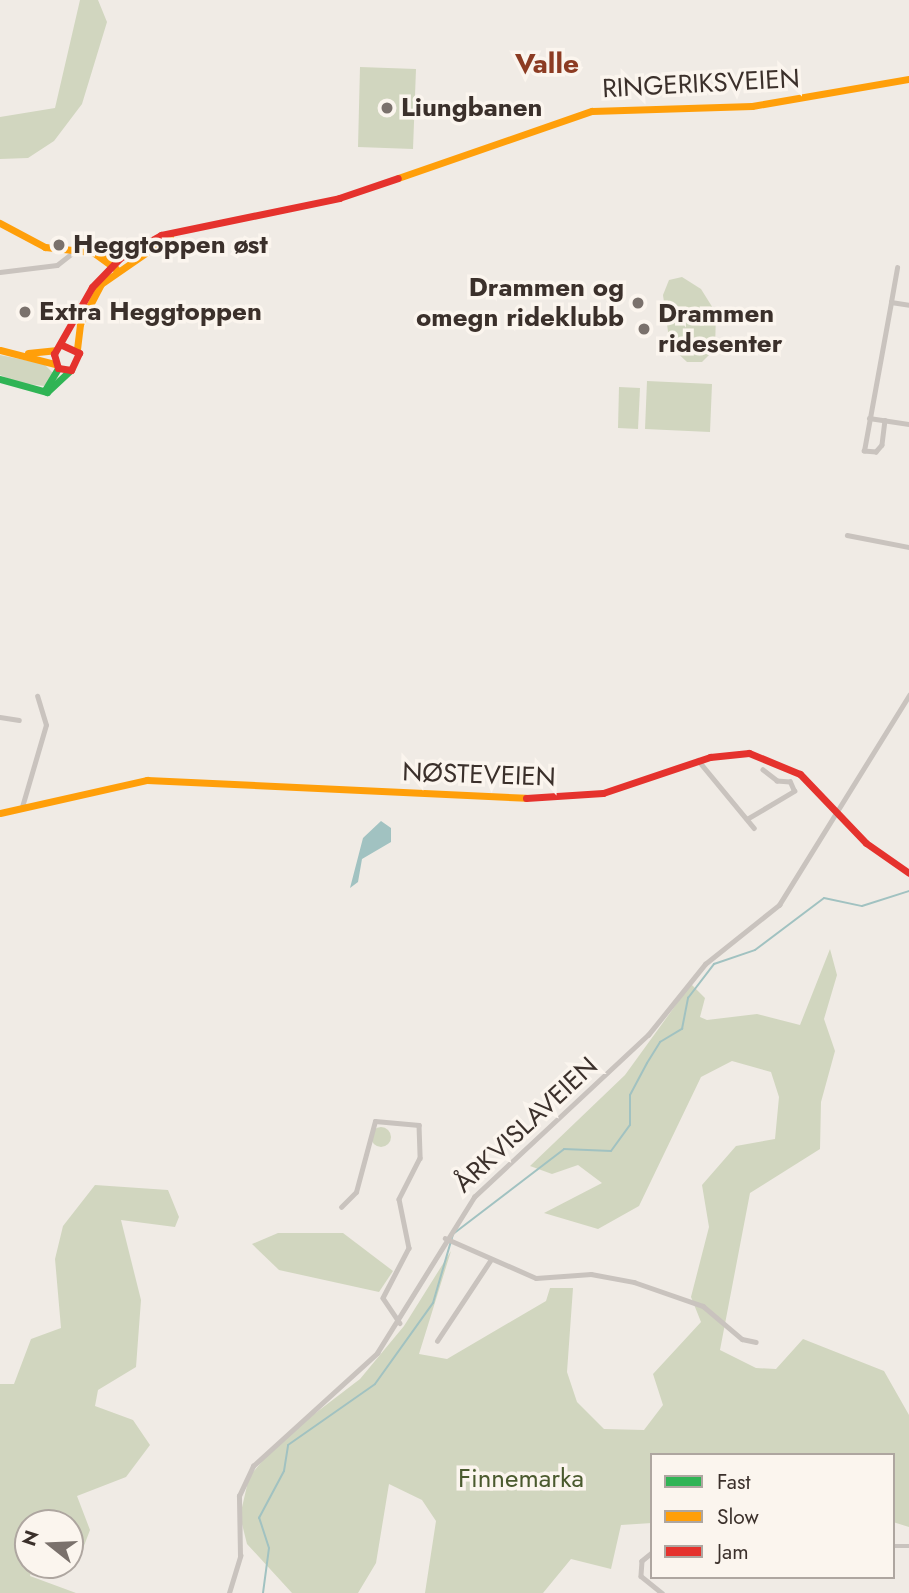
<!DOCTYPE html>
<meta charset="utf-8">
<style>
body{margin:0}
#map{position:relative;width:909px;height:1593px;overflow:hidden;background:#f0ebe5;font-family:Jost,sans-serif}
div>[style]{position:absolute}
.green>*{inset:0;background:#d1d6bf}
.round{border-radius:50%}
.water>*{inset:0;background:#a1c2c1}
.stream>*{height:2px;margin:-1px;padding:0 1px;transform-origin:1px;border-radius:1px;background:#a1c2c1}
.street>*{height:4.5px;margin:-2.25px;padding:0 2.25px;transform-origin:2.25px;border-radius:2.25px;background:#c9c3be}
.fast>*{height:7px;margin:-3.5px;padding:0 3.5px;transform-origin:3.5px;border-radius:3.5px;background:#30b455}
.slow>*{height:7px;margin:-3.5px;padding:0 3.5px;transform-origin:3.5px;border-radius:3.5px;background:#ff9f0a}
.jam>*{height:7px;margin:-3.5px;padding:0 3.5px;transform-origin:3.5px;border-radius:3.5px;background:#e5322d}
.dots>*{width:19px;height:19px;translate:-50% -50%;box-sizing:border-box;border:4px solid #fbf5ee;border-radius:50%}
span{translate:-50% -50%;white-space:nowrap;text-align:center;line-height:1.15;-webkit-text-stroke:7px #fbf5ee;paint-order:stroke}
.street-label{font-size:26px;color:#3b302b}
.poi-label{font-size:26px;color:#3b302b;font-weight:700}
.left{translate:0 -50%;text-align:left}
.right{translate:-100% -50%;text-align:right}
.park-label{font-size:26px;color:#4a5a2e}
.neighbourhood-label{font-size:28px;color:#8c3b22;font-weight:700}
.legend{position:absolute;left:650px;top:1453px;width:245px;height:126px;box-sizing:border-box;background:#fbf5ee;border:2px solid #aea6a0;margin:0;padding:9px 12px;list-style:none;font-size:21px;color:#3b302b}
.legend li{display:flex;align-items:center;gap:14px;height:35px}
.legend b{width:35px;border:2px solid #aea6a0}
.north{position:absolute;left:14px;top:1509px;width:70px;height:70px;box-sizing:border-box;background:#fbf5ee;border:2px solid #aea6a0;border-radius:50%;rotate:288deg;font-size:19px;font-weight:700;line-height:28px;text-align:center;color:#3b302b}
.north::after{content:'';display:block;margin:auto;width:24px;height:32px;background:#7a716c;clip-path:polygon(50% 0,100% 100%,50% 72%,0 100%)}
</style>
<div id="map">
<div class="green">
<i style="clip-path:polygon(80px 0,98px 0,107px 22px,82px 104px,54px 141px,28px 158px,0 159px,0 117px,55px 108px)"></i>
<i style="clip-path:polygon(360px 67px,416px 69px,413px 149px,358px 147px)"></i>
<i style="clip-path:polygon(682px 277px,701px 289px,716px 313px,715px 349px,702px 362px,687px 362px,670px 346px,663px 295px,669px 280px)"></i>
<i style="clip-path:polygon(0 355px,44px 364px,54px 374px,44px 386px,19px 383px,0 375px)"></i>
<i style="clip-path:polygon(647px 381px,712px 384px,710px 432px,645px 429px)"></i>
<i style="clip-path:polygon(619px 387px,640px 388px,638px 429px,618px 428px)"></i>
<i style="clip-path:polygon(830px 949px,837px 975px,824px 1019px,835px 1051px,821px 1102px,820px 1149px,750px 1193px,720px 1350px,756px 1368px,776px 1369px,803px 1339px,884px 1371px,909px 1415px,909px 1527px,893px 1522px,893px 1455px,652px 1455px,652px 1523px,621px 1525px,611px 1569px,571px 1559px,543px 1593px,425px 1593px,436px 1521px,422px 1500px,389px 1484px,376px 1563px,358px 1593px,292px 1593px,247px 1544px,240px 1516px,249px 1477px,279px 1441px,360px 1379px,404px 1326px,451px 1251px,419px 1354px,447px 1359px,546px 1301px,550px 1288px,573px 1288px,567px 1372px,577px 1402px,604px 1429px,644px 1430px,663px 1405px,653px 1374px,701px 1322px,691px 1297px,709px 1227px,702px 1185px,736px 1146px,775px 1139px,779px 1097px,771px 1072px,732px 1061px,701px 1077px,639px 1206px,598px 1229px,544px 1213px,602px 1183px,578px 1165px,552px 1174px,530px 1166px,625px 1075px,691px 984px,705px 998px,700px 1017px,707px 1020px,757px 1014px,800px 1025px)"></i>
<i class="round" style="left:371px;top:1127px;width:20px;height:20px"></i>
<i style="clip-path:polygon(95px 1185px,168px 1190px,179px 1217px,175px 1227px,121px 1220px,141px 1300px,136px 1367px,98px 1390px,95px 1406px,133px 1420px,150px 1445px,126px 1477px,77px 1496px,90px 1530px,82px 1551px,70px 1558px,70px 1523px,28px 1523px,28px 1565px,51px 1565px,32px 1568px,30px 1576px,76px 1593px,0 1593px,0 1384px,14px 1384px,31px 1339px,61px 1328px,55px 1259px,63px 1226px)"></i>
<i style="clip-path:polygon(278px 1233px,343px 1233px,393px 1271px,379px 1292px,279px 1270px,252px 1244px)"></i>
</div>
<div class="water">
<i style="clip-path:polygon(381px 821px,391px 828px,391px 842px,362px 859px,358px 882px,350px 888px,363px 838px)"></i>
</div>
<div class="stream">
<i style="left:263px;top:1593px;width:45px;rotate:-82.4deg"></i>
<i style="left:269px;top:1548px;width:32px;rotate:-108deg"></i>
<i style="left:259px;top:1518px;width:53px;rotate:-62deg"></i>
<i style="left:284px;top:1471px;width:26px;rotate:-81deg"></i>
<i style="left:288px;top:1445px;width:106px;rotate:-35deg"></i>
<i style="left:375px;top:1384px;width:100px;rotate:-54.4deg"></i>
<i style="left:433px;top:1303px;width:72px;rotate:-73.8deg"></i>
<i style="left:453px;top:1234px;width:140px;rotate:-37.4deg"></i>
<i style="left:564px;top:1149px;width:47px;rotate:2.4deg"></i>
<i style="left:611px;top:1151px;width:32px;rotate:-54deg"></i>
<i style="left:630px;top:1125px;width:30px;rotate:-90deg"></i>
<i style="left:630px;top:1095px;width:36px;rotate:-62deg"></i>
<i style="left:647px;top:1063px;width:25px;rotate:-58deg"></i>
<i style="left:660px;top:1042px;width:26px;rotate:-31deg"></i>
<i style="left:682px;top:1029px;width:32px;rotate:-79deg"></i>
<i style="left:688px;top:998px;width:43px;rotate:-52.6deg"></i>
<i style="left:714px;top:964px;width:43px;rotate:-18.9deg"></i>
<i style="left:755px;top:950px;width:86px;rotate:-37deg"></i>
<i style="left:824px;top:898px;width:39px;rotate:12deg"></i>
<i style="left:862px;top:906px;width:49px;rotate:-17.7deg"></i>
</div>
<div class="street">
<i style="left:0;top:272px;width:57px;rotate:-7deg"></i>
<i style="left:57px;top:265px;width:23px;rotate:-38deg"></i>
<i style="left:891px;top:302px;width:35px;rotate:-80deg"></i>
<i style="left:869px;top:418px;width:40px;rotate:8.5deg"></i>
<i style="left:885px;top:420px;width:25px;rotate:97deg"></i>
<i style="left:882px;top:445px;width:9px;rotate:131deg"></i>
<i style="left:876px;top:452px;width:12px;rotate:-175deg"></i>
<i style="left:864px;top:451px;width:151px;rotate:-79.7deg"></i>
<i style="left:891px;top:302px;width:18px;rotate:9deg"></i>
<i style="left:847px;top:535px;width:63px;rotate:11deg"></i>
<i style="left:0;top:717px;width:19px;rotate:9deg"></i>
<i style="left:698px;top:760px;width:88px;rotate:50.5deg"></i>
<i style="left:22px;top:807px;width:85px;rotate:-73.7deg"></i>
<i style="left:46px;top:725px;width:30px;rotate:-107deg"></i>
<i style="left:747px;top:819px;width:55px;rotate:-30.8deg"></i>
<i style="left:794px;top:791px;width:10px;rotate:-114deg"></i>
<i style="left:790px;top:782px;width:13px;rotate:-176deg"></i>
<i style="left:777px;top:781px;width:18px;rotate:-142deg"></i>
<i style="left:341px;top:1207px;width:21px;rotate:-45deg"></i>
<i style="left:356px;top:1192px;width:73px;rotate:-75deg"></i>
<i style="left:375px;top:1121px;width:44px;rotate:5.2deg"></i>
<i style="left:419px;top:1125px;width:33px;rotate:88deg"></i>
<i style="left:420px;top:1158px;width:46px;rotate:117.1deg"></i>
<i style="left:399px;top:1199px;width:50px;rotate:78.5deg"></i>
<i style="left:409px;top:1248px;width:56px;rotate:117.5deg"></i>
<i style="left:383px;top:1298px;width:30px;rotate:56deg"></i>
<i style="left:445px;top:1238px;width:99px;rotate:23.7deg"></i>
<i style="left:536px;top:1278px;width:55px;rotate:-4.2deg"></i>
<i style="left:591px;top:1274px;width:44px;rotate:10.5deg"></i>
<i style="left:634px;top:1282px;width:73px;rotate:19.2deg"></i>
<i style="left:703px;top:1306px;width:51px;rotate:40.2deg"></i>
<i style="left:742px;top:1339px;width:14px;rotate:12deg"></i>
<i style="left:437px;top:1341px;width:96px;rotate:-56.5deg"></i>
<i style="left:893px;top:1546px;width:16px"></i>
<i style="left:652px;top:1553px;width:13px;rotate:141deg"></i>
<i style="left:642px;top:1561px;width:15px;rotate:94deg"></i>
<i style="left:641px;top:1576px;width:27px;rotate:39deg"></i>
<i style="left:229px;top:1593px;width:39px;rotate:-73deg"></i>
<i style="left:240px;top:1556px;width:60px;rotate:-91deg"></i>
<i style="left:239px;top:1496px;width:33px;rotate:-65deg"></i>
<i style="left:253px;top:1466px;width:168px;rotate:-42.3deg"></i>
<i style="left:377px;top:1353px;width:184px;rotate:-58.1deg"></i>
<i style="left:474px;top:1197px;width:238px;rotate:-43deg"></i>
<i style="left:648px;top:1035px;width:91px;rotate:-51.2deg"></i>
<i style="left:705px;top:964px;width:95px;rotate:-38.6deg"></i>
<i style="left:779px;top:905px;width:247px;rotate:-58.2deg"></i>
</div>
<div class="fast">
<i style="left:0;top:379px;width:49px;rotate:15.5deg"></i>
<i style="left:47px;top:392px;width:33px;rotate:-43deg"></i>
<i style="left:45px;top:390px;width:26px;rotate:-59deg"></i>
</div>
<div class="slow">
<i style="left:398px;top:178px;width:205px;rotate:-19.1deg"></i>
<i style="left:592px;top:111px;width:160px;rotate:-1.8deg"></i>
<i style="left:752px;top:106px;width:159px;rotate:-9.8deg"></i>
<i style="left:0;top:223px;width:51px;rotate:28.1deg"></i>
<i style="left:45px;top:247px;width:55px;rotate:6.2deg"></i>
<i style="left:100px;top:253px;width:5px;rotate:11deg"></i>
<i style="left:105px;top:254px;width:19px;rotate:54deg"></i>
<i style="left:116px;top:269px;width:29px;rotate:-144deg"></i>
<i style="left:77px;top:349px;width:25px;rotate:-83deg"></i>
<i style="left:80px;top:324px;width:45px;rotate:-62.3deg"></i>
<i style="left:101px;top:284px;width:84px;rotate:-34.8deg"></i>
<i style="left:0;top:350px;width:57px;rotate:14.3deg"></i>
<i style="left:28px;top:353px;width:27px;rotate:-6deg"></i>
<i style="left:0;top:813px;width:151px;rotate:-12.7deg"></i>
<i style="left:147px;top:780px;width:379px;rotate:2.7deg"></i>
</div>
<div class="jam">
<i style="left:62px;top:345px;width:19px;rotate:25deg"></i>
<i style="left:79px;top:353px;width:19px;rotate:115deg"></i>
<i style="left:71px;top:370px;width:13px;rotate:-171deg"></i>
<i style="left:58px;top:368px;width:15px;rotate:-106deg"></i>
<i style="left:54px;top:354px;width:77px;rotate:-60.4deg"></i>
<i style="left:92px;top:287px;width:40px;rotate:-46deg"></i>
<i style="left:120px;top:258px;width:47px;rotate:-29.3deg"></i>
<i style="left:161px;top:235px;width:182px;rotate:-11.7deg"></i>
<i style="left:339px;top:198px;width:62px;rotate:-18.7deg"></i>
<i style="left:526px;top:798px;width:77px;rotate:-3.7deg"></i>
<i style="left:603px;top:793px;width:113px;rotate:-18.6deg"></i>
<i style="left:710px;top:757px;width:39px;rotate:-6deg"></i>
<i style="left:749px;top:753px;width:55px;rotate:22.4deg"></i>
<i style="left:800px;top:774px;width:95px;rotate:46.3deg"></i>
<i style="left:866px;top:843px;width:52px;rotate:34.9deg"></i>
</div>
<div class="dots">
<i style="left:387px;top:108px;background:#7a716c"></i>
<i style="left:59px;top:245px;background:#7a716c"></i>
<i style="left:638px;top:303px;background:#7a716c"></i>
<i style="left:25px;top:312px;background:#7a716c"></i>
<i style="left:644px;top:329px;background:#7a716c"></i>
</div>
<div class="street-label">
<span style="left:701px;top:84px;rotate:-3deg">RINGERIKSVEIEN</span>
<span style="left:479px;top:775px;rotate:2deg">NØSTEVEIEN</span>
<span style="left:526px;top:1125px;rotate:-43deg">ÅRKVISLAVEIEN</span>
</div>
<div class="poi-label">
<span class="left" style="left:401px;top:108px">Liungbanen</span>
<span class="left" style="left:73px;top:245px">Heggtoppen øst</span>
<span class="right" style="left:624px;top:303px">Drammen og<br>omegn rideklubb</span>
<span class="left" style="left:39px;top:312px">Extra Heggtoppen</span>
<span class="left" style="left:658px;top:329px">Drammen<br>ridesenter</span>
</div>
<div class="park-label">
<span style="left:521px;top:1479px">Finnemarka</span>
</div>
<div class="neighbourhood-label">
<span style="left:547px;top:64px">Valle</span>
</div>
<ul class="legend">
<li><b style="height:9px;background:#30b455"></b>Fast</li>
<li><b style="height:9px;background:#ff9f0a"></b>Slow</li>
<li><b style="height:9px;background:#e5322d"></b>Jam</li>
</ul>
<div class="north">N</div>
</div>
